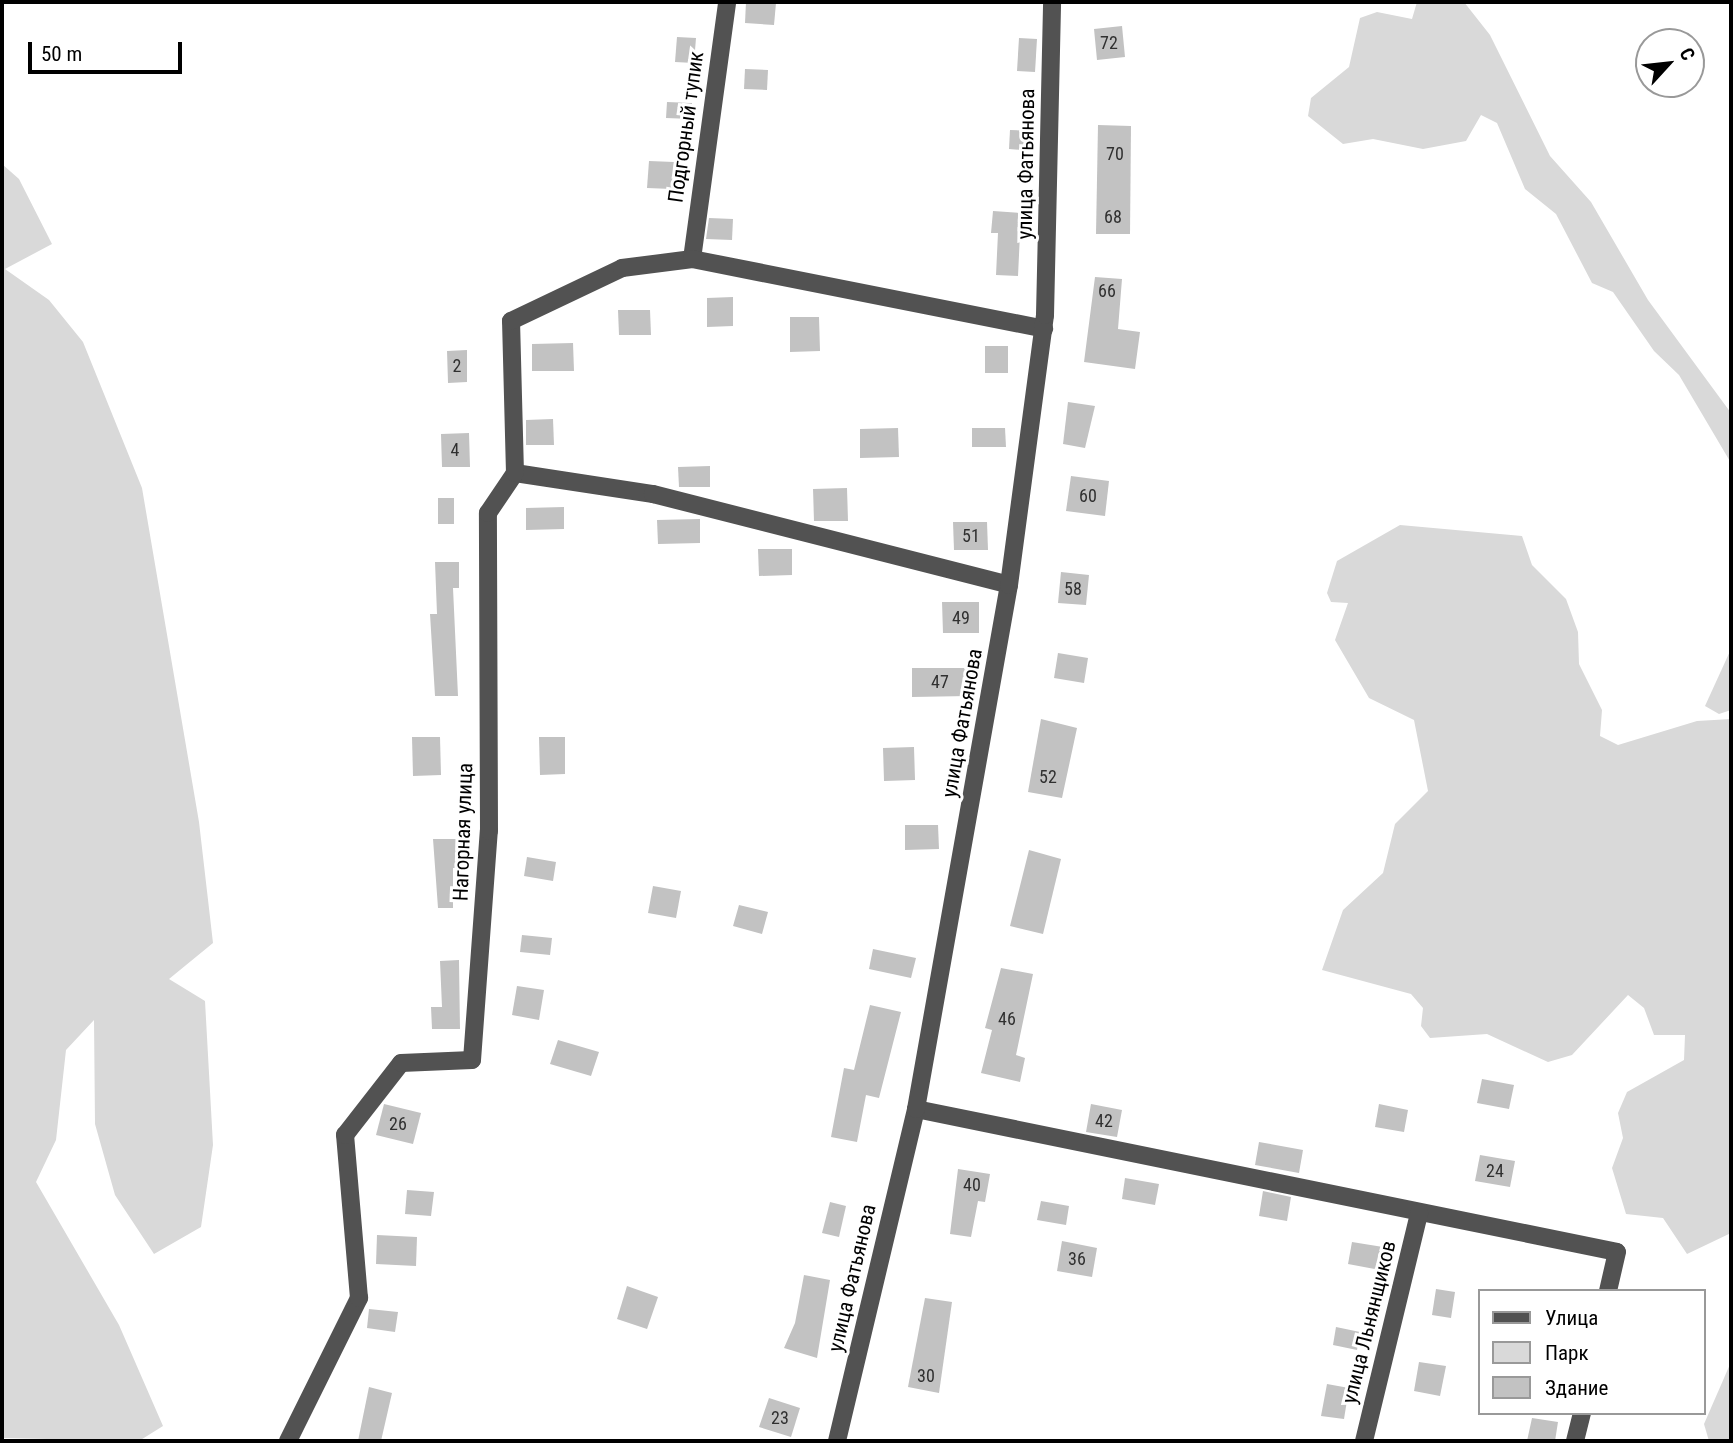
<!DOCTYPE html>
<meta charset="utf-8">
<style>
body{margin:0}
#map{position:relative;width:1733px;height:1443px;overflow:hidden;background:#fff;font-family:"Roboto Condensed",sans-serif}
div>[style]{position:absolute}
.green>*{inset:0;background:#d9d9d9}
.building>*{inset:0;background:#c2c2c2}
.minor>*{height:18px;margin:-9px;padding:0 9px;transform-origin:9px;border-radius:9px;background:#525252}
span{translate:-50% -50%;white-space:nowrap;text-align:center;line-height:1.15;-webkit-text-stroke:6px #fff;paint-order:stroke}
.number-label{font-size:18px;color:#303030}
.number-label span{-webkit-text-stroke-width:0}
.street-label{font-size:21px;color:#000}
.frame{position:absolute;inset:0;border:4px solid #000;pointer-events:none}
.legend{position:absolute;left:1478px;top:1289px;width:228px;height:126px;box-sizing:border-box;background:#fff;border:2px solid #999;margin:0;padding:9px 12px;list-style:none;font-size:21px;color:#000}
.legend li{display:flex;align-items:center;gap:14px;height:35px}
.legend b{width:35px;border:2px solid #999}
.north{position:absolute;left:1635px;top:28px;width:70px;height:70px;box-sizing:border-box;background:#fff;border:2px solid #999;border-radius:50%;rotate:63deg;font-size:19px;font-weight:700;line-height:28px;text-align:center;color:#000}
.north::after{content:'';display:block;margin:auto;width:24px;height:32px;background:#000;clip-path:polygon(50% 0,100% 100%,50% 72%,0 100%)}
.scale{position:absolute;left:28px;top:42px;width:154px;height:32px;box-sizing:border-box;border:4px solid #000;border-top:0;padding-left:9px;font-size:21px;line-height:24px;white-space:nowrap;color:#000;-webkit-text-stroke:5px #fff;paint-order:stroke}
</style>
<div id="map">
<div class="green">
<i style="clip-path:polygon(1417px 2px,1464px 2px,1490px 35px,1550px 156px,1591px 202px,1648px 300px,1731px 413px,1731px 463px,1679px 375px,1654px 351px,1613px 292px,1592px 283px,1556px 214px,1525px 189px,1497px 123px,1481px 115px,1466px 141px,1423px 149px,1373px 139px,1343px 144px,1308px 116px,1311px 98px,1349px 67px,1360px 18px,1377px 12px,1412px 19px)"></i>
<i style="clip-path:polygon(2px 164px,19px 179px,52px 244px,5px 269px,49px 300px,83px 342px,142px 488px,199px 822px,213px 943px,169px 979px,205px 1001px,213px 1145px,201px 1227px,154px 1254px,115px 1195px,95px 1124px,94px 1020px,66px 1050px,56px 1140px,36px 1182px,119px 1325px,163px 1426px,139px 1441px,2px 1438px)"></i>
<i style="clip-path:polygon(1400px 525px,1522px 536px,1532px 565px,1566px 599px,1578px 632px,1579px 664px,1602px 710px,1600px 736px,1618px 745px,1697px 721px,1731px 719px,1731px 1233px,1687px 1254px,1663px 1218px,1626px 1214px,1612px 1168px,1623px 1138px,1618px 1113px,1627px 1092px,1684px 1060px,1685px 1035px,1654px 1035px,1644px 1008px,1628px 995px,1572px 1055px,1548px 1062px,1487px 1034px,1430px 1038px,1421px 1026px,1423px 1008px,1411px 994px,1322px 970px,1343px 910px,1383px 873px,1395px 824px,1428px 791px,1414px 720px,1369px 698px,1335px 640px,1348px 603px,1331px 602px,1327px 593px,1337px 561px)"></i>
<i style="clip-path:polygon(1731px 649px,1731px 710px,1719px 714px,1705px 706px)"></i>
<i style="clip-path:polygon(1731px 1362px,1731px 1441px,1709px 1441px,1704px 1424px)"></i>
</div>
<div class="building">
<i style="clip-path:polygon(746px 2px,776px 3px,774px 25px,745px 23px)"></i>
<i style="clip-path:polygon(1122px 26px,1125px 57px,1097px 60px,1094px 29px)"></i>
<i style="clip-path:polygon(677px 37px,696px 38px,694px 63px,675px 62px)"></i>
<i style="clip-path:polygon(1019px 38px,1037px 39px,1035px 72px,1017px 71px)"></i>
<i style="clip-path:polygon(745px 69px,768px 70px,767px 90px,744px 89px)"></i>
<i style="clip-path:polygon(667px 102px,692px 103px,691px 119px,666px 118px)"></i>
<i style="clip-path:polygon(1098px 125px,1131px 126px,1130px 234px,1096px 234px)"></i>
<i style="clip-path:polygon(1010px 130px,1035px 131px,1034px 151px,1009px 149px)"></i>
<i style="clip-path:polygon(649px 161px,674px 162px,672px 189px,647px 188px)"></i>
<i style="clip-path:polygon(993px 211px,1021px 213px,1018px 276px,996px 275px,998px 233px,991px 233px)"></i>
<i style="clip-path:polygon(709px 218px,733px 219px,732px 240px,706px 239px)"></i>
<i style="clip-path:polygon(1095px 277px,1122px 279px,1118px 329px,1140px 332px,1135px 369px,1084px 362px)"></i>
<i style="clip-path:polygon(733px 297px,733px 326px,707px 327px,707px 298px)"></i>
<i style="clip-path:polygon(618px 310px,650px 310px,651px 335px,619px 335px)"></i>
<i style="clip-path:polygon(790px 317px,819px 317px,820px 351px,790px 352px)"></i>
<i style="clip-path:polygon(573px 343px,574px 371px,532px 371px,532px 344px)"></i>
<i style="clip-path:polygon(985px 346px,1008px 346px,1008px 373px,985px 373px)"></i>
<i style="clip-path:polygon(467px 350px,467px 382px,448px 383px,447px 351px)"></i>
<i style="clip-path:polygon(1068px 402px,1095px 406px,1085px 448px,1063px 444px)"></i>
<i style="clip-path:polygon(553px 419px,554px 445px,526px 445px,526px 420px)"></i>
<i style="clip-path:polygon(898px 428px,899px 457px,860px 458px,860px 429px)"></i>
<i style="clip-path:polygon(972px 428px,1005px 428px,1006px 447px,972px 447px)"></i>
<i style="clip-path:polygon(469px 433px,470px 467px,442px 467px,441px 434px)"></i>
<i style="clip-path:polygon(710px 466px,710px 487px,679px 487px,678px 467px)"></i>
<i style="clip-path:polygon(1071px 476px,1109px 481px,1105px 516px,1066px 511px)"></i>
<i style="clip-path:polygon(847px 488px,848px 521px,814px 521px,813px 489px)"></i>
<i style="clip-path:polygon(438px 498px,454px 498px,454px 524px,438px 524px)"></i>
<i style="clip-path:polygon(564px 507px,564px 529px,526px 530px,526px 508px)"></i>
<i style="clip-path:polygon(700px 519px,700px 543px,658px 544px,657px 520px)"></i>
<i style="clip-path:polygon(953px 522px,987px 522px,988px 550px,954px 550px)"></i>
<i style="clip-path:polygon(758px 549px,792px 549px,792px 575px,759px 576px)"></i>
<i style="clip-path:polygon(435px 562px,459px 562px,459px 588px,453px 588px,458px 696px,435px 696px,430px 614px,437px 614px)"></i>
<i style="clip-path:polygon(1061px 572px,1089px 575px,1086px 605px,1058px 603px)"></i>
<i style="clip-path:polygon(942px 602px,979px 602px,979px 633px,943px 633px)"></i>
<i style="clip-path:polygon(1058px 653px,1088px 658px,1084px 683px,1054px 678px)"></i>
<i style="clip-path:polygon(912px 668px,967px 668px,968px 696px,912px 697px)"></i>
<i style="clip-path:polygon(1041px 719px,1077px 728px,1062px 798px,1028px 792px)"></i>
<i style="clip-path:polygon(412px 737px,440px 737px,441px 775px,413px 776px)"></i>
<i style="clip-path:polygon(539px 737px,565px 737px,565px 774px,540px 775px)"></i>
<i style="clip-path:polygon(914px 747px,915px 780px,884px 781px,883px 748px)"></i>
<i style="clip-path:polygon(905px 825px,938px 825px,939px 849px,905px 850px)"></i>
<i style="clip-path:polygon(433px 839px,462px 839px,462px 868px,453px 868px,453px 908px,438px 908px)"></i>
<i style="clip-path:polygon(1029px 850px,1061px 859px,1043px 934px,1010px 926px)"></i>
<i style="clip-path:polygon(527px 857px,556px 862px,553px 881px,524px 876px)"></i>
<i style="clip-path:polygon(653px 886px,681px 891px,676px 918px,648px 913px)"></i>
<i style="clip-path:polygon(739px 905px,768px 912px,762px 934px,733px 926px)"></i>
<i style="clip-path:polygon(522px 935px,552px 938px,550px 955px,520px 952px)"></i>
<i style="clip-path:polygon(873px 949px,916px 958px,911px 978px,869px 969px)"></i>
<i style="clip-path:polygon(459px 960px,460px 1029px,432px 1029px,431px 1007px,442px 1007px,440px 961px)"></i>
<i style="clip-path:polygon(1001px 968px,1033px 974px,1016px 1055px,1025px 1058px,1020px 1082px,981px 1073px,992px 1030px,985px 1028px)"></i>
<i style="clip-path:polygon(517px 986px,544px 990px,539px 1020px,512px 1015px)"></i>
<i style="clip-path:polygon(870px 1005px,901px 1012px,879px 1098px,866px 1095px,857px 1142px,831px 1137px,844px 1068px,854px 1070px)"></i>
<i style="clip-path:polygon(558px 1040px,599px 1052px,591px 1076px,550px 1064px)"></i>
<i style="clip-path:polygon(1482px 1079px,1514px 1085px,1509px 1109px,1477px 1103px)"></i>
<i style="clip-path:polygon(384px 1104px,421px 1113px,413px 1144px,376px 1135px)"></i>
<i style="clip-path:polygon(1091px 1104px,1122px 1110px,1117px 1137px,1086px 1132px)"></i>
<i style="clip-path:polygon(1379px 1104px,1408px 1110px,1404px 1132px,1375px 1127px)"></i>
<i style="clip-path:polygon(1259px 1142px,1303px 1150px,1299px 1173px,1255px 1165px)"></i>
<i style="clip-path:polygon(1480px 1155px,1515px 1161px,1510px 1187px,1475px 1181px)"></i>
<i style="clip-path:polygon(958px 1169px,990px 1174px,985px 1202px,978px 1201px,971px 1237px,950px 1234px)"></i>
<i style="clip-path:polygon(1125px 1178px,1159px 1184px,1155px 1205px,1122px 1199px)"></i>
<i style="clip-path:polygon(407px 1190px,434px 1192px,431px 1216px,405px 1214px)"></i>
<i style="clip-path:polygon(1263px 1191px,1291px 1197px,1287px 1221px,1259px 1216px)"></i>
<i style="clip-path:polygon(1041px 1201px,1069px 1206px,1066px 1225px,1037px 1220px)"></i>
<i style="clip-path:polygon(830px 1202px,846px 1206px,839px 1237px,822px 1233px)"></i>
<i style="clip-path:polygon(377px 1235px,417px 1237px,416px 1266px,376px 1264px)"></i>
<i style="clip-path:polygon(1062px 1241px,1097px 1248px,1092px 1277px,1057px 1271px)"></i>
<i style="clip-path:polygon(1352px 1242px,1383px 1247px,1380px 1270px,1348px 1264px)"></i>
<i style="clip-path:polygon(804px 1275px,830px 1280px,817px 1358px,784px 1348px,795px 1323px)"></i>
<i style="clip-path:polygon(627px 1286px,658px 1297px,647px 1329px,617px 1319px)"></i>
<i style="clip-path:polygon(1436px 1289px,1455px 1292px,1451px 1318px,1432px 1315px)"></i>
<i style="clip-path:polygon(925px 1298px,952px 1302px,939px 1393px,908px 1387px)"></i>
<i style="clip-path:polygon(369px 1309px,398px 1312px,395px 1332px,367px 1328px)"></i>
<i style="clip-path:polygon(1336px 1327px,1360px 1332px,1357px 1350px,1333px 1345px)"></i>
<i style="clip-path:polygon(1419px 1362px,1446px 1366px,1440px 1396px,1414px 1391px)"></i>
<i style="clip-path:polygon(1327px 1384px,1349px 1388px,1344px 1419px,1321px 1416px)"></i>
<i style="clip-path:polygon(369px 1387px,392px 1393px,381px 1441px,358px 1441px)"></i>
<i style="clip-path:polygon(769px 1398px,800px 1408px,791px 1437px,759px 1427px)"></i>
<i style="clip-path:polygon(1532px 1418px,1558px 1422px,1555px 1441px,1527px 1441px)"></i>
</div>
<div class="minor">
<i style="left:692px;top:259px;width:259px;rotate:-82.2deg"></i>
<i style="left:515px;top:473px;width:140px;rotate:8.7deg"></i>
<i style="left:653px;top:494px;width:367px;rotate:14.3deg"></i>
<i style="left:916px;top:1109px;width:715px;rotate:11.53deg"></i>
<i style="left:1617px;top:1252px;width:40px;rotate:103deg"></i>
<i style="left:288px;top:1441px;width:160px;rotate:-63.6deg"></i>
<i style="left:359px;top:1298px;width:164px;rotate:-94.9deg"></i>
<i style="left:345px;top:1135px;width:91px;rotate:-52.1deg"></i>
<i style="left:401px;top:1063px;width:71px;rotate:-2.4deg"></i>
<i style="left:472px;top:1060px;width:230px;rotate:-85.8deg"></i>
<i style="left:489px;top:831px;width:318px;rotate:-90.2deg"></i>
<i style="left:488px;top:513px;width:48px;rotate:-56deg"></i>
<i style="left:515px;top:473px;width:152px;rotate:-91.5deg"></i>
<i style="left:511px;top:321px;width:123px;rotate:-25.5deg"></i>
<i style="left:622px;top:268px;width:71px;rotate:-7.3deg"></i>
<i style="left:692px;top:259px;width:359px;rotate:11.2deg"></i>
<i style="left:837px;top:1441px;width:341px;rotate:-76.6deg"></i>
<i style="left:916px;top:1109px;width:532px;rotate:-79.94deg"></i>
<i style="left:1009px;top:585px;width:272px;rotate:-82.4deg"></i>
<i style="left:1045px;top:315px;width:313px;rotate:-88.7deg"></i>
<i style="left:1364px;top:1441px;width:235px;rotate:-76.4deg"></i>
<i style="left:1575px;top:1441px;width:29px;rotate:-76deg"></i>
</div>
<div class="number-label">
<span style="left:1109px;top:43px">72</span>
<span style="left:1115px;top:154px">70</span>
<span style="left:1113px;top:217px">68</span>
<span style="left:1107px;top:291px">66</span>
<span style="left:457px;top:366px">2</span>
<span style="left:455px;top:450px">4</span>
<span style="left:1088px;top:496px">60</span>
<span style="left:971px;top:536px">51</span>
<span style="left:1073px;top:589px">58</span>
<span style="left:961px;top:618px">49</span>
<span style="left:940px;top:682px">47</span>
<span style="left:1048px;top:777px">52</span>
<span style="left:1007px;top:1019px">46</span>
<span style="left:1104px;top:1121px">42</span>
<span style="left:398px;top:1124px">26</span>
<span style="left:1495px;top:1171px">24</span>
<span style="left:972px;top:1185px">40</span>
<span style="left:1077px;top:1259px">36</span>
<span style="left:926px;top:1376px">30</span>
<span style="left:780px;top:1418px">23</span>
</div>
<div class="street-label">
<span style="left:686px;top:127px;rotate:-82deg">Подгорный тупик</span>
<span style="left:1026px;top:164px;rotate:-89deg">улица Фатьянова</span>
<span style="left:962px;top:723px;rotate:-80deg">улица Фатьянова</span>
<span style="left:463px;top:832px;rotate:-88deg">Нагорная улица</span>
<span style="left:852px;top:1278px;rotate:-77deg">улица Фатьянова</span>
<span style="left:1369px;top:1322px;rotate:-76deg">улица Льнянщиков</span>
</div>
<div class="frame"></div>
<ul class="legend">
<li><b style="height:9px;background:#525252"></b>Улица</li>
<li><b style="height:19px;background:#d9d9d9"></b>Парк</li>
<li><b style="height:19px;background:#c2c2c2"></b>Здание</li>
</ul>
<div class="north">С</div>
<div class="scale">50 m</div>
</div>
